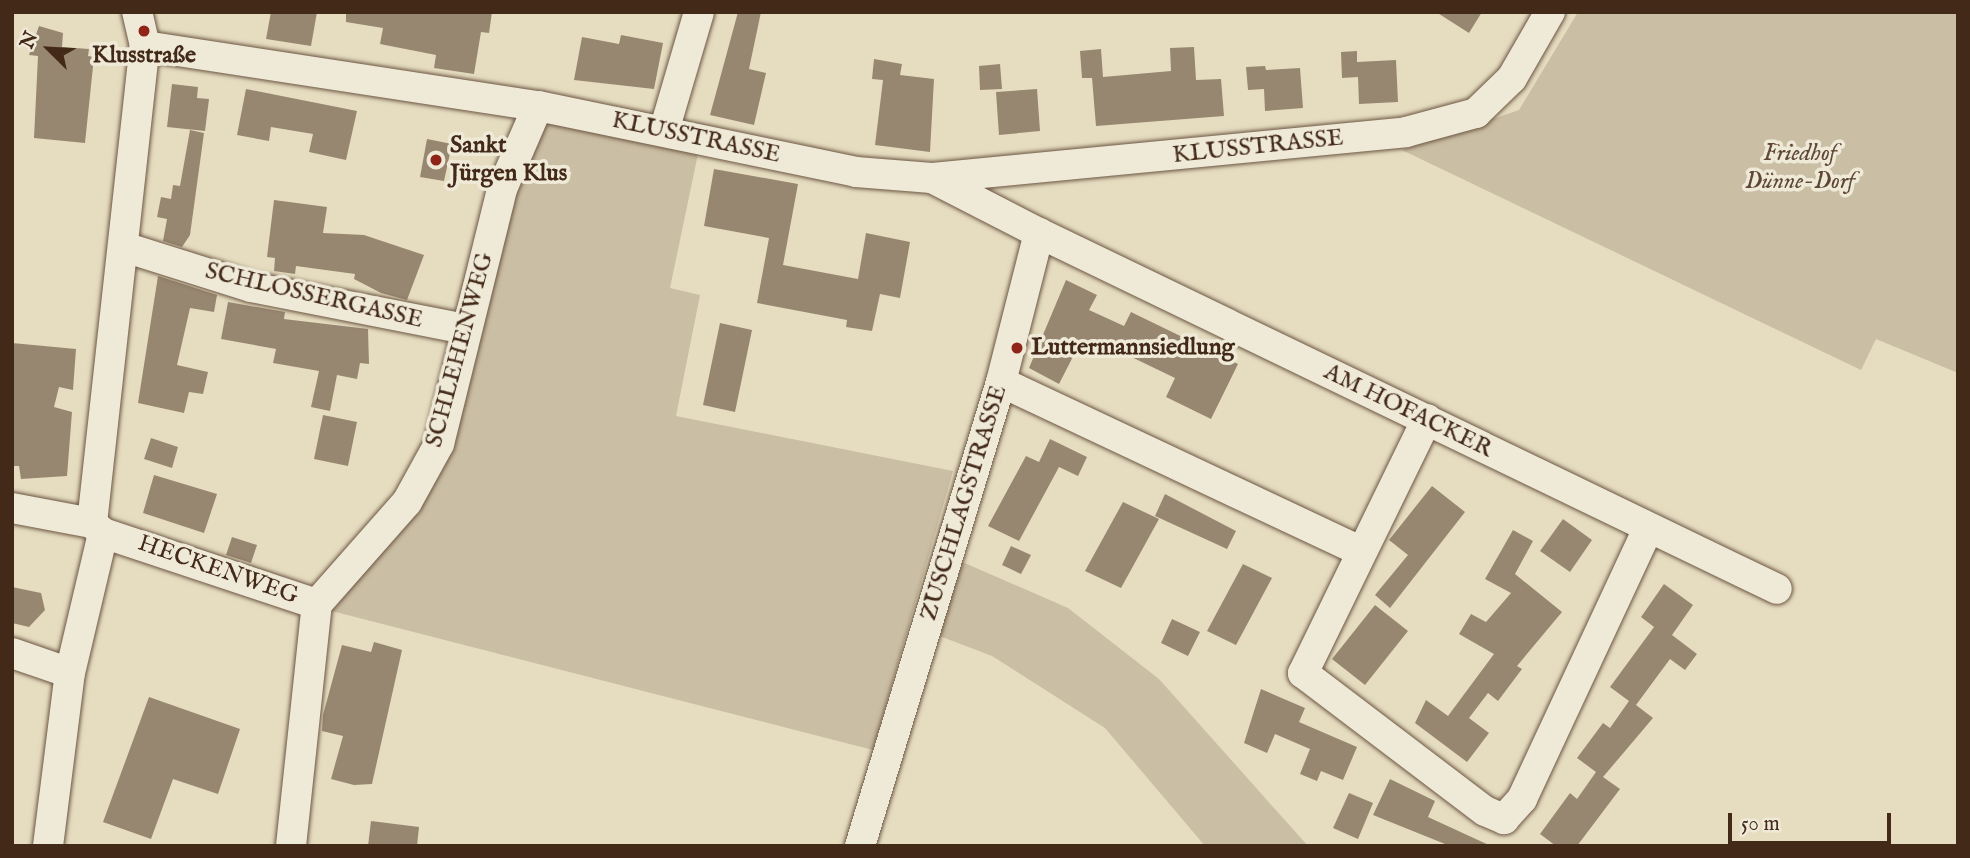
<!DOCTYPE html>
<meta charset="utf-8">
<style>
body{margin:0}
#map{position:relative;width:1970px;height:858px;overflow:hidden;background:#e6ddc1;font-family:"IM FELL English",serif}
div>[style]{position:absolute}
.green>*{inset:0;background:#cabea4}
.building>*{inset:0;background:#988770}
.roads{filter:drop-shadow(0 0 2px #6c5642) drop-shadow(0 0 2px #6c5642)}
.minor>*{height:30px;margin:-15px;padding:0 15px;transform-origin:15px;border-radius:15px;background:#efe9d7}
.dots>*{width:19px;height:19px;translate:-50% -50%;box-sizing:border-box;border:4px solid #efe9d7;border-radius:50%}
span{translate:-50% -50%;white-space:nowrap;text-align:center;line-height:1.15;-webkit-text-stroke:7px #efe9d7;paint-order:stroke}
.poi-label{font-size:24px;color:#432918;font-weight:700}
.left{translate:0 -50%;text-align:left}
.street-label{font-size:24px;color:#432918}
.park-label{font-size:24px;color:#5e4734;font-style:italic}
.frame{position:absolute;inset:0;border:14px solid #432918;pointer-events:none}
.north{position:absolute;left:14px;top:14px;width:70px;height:70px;-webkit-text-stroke:5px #efe9d7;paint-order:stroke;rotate:294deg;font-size:19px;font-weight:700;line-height:28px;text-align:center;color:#432918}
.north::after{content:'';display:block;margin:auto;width:24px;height:32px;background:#432918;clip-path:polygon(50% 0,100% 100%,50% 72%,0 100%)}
.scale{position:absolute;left:1728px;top:813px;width:163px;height:32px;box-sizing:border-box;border:4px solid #432918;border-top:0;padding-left:9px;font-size:21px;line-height:24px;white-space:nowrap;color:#432918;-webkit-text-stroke:5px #efe9d7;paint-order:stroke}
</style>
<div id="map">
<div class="green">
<i style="clip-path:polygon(1578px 12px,1958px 12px,1958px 373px,1876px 339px,1861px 370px,1402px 150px,1519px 110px)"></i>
<i style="clip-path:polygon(542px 115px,699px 149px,670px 288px,700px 295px,676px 416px,953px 471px,873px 750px,324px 609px,411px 505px,509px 190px)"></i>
<i style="clip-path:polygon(960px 561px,1068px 608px,1159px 679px,1308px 846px,1205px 846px,1105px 728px,992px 656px,937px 635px)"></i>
</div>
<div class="building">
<i style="clip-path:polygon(271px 12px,317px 12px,311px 46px,266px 39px)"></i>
<i style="clip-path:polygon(346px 12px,492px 12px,489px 33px,481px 32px,474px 74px,434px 68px,436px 55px,380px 44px,383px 28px,346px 22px)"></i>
<i style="clip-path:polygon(738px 12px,761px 12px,749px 69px,766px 73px,754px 125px,710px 115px)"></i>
<i style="clip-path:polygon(1436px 12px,1482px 12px,1469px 33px)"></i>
<i style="clip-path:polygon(39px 26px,63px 33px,62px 47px,89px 49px,88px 56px,94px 57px,85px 143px,34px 138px,38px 56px,29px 55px)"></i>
<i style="clip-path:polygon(621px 35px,663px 43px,654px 89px,574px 80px,582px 37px,619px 44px)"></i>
<i style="clip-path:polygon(1194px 47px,1196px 80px,1221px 79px,1224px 116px,1096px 126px,1092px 78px,1082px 78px,1080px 51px,1101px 49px,1103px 77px,1171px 71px,1170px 48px)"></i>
<i style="clip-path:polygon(1357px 51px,1357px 62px,1396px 60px,1398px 102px,1359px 104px,1358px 77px,1342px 78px,1341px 52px)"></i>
<i style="clip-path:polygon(874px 59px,902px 64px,900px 75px,934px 79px,930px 152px,875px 145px,883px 80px,872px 79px)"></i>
<i style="clip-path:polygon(1000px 64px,1002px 89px,980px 90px,979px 66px)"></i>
<i style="clip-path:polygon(1265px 66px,1266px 70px,1300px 68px,1303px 108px,1265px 111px,1264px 89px,1248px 90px,1246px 67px)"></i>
<i style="clip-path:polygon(172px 84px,198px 87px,197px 98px,209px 99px,205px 131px,167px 127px)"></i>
<i style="clip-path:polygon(246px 89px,357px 111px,346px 160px,309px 152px,313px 134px,271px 127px,269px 141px,237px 135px)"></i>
<i style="clip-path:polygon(1037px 89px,1040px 131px,999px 135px,996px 92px)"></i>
<i style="clip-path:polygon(190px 130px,204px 133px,190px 235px,182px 247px,163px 241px,167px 219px,157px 217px,161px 197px,171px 199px,173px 185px,180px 186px)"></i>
<i style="clip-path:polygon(427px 139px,452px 144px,444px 181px,420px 177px)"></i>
<i style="clip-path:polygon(714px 169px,798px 184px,783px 265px,858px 279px,866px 233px,910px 242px,900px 298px,880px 294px,872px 331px,846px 327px,847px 320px,757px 303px,769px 238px,704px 226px)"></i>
<i style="clip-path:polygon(274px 200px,327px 207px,323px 233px,364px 235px,424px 255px,407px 300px,381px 293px,354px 279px,355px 274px,296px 266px,295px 274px,274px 271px,275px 258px,267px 257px)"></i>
<i style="clip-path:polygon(158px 276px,217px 295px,214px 312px,190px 308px,177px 365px,208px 372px,203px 394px,189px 392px,184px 413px,138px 403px)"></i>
<i style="clip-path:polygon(1066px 280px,1097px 295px,1089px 310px,1124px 326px,1131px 312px,1238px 364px,1211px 419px,1166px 397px,1175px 378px,1119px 351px,1116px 358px,1081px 341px,1059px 384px,1029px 368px)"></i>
<i style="clip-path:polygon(228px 302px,285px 312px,284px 319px,368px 329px,369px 364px,360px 363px,357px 379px,337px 375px,330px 411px,311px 407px,319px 371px,273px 363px,276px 349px,221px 339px)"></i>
<i style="clip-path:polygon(720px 323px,752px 330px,735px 412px,703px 405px)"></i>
<i style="clip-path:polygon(12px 343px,76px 349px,73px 390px,59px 387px,54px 407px,72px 412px,67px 476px,21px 479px,19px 466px,12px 466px)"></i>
<i style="clip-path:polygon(323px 415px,357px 422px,348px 466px,314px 459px)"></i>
<i style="clip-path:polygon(151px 438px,178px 447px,172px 468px,144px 459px)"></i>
<i style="clip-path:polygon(1050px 439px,1087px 457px,1078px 476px,1059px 467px,1019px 541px,988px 526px,1026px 456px,1039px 462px)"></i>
<i style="clip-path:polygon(154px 475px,217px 494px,204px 533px,143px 513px)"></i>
<i style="clip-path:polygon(1432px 486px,1465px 512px,1390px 608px,1375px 595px,1408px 555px,1389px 540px)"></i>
<i style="clip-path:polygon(1165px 494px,1236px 531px,1227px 549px,1155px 516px)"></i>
<i style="clip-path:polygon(1123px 502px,1159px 519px,1121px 588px,1085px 571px)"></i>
<i style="clip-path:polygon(1563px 519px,1592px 540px,1570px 572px,1540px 551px)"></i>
<i style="clip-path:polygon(1513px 530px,1533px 541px,1515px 574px,1562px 612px,1517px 666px,1522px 669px,1498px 701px,1488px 693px,1469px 718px,1489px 733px,1467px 762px,1415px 723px,1426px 700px,1448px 716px,1494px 654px,1459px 634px,1471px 614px,1486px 622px,1511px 593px,1485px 579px)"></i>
<i style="clip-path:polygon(232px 537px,257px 545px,251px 563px,226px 555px)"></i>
<i style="clip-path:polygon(1011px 546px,1031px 555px,1021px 574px,1002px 565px)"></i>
<i style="clip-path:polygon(1243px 564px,1272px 578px,1236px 645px,1207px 631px)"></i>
<i style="clip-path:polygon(1664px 584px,1693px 605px,1672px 635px,1697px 654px,1685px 670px,1670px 659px,1636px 705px,1653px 718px,1603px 777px,1620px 789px,1577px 846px,1556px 846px,1540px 834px,1570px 793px,1577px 799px,1596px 772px,1577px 758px,1603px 723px,1610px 728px,1629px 701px,1610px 687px,1654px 627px,1641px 617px)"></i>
<i style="clip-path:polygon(12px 587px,41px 593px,45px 610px,29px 627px,12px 623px)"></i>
<i style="clip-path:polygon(1375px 605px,1408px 631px,1365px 685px,1332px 659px)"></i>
<i style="clip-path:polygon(1172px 619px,1200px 632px,1188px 656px,1161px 643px)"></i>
<i style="clip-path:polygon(374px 642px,402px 650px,372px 784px,354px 785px,331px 779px,343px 736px,322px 731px,323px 715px,342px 645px,371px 652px)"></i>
<i style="clip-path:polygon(1261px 689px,1305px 708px,1299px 722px,1357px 747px,1343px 780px,1321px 771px,1317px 781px,1300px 774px,1310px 749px,1275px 734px,1267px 753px,1244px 743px)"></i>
<i style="clip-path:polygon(149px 697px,240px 729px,218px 794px,173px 779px,151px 839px,103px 822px)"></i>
<i style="clip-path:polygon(1390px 779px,1435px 801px,1428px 817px,1491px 846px,1450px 846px,1373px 815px)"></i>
<i style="clip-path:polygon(1349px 793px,1373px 803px,1358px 839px,1333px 828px)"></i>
<i style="clip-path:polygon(371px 821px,419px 827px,417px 846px,368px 846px)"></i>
</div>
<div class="roads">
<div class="minor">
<i style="left:145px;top:46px;width:398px;rotate:8.7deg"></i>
<i style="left:538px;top:106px;width:325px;rotate:11.7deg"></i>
<i style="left:856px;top:172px;width:76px;rotate:4.5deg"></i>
<i style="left:932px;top:178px;width:476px;rotate:-5.5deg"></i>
<i style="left:1406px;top:132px;width:73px;rotate:-15.2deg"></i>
<i style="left:1476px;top:113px;width:50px;rotate:-44.2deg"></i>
<i style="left:1512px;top:78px;width:76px;rotate:-60.1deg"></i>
<i style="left:664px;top:131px;width:124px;rotate:-73.6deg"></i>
<i style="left:1039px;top:233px;width:819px;rotate:25.75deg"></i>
<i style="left:124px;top:247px;width:133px;rotate:17.5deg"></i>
<i style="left:251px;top:287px;width:219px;rotate:11.1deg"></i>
<i style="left:1001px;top:382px;width:397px;rotate:25.2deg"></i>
<i style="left:1427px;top:419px;width:283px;rotate:116deg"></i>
<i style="left:1303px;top:673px;width:228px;rotate:37.2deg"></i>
<i style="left:1485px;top:811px;width:21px;rotate:23deg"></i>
<i style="left:1504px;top:819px;width:27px;rotate:-48deg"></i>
<i style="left:1522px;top:799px;width:298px;rotate:-65deg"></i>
<i style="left:12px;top:508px;width:81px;rotate:10.6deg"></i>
<i style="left:92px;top:523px;width:15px;rotate:42deg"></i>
<i style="left:103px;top:533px;width:225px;rotate:18.4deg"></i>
<i style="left:92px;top:523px;width:480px;rotate:-83.7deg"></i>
<i style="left:145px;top:46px;width:35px;rotate:-103deg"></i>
<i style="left:317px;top:604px;width:136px;rotate:-48.6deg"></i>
<i style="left:407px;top:502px;width:66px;rotate:-61.1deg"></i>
<i style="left:439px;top:444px;width:263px;rotate:-76.1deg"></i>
<i style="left:502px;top:189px;width:90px;rotate:-66.6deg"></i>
<i style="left:12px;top:653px;width:61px;rotate:19deg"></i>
<i style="left:48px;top:846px;width:174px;rotate:-82.8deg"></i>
<i style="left:70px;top:673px;width:144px;rotate:-76.7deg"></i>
<i style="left:291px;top:846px;width:243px;rotate:-83.9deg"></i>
<i style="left:860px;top:846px;width:485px;rotate:-73.1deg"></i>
<i style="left:1001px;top:382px;width:154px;rotate:-75.7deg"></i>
<i style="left:1039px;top:233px;width:120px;rotate:-152.8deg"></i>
</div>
</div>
<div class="dots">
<i style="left:144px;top:31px;background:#8f2418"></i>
<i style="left:436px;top:160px;background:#8f2418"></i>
<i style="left:1017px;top:348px;background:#8f2418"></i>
</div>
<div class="poi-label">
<span style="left:144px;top:56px">Klusstraße</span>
<span class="left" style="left:450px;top:160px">Sankt<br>Jürgen Klus</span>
<span class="left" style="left:1031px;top:348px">Luttermannsiedlung</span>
</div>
<div class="street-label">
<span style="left:696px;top:138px;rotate:12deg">KLUSSTRASSE</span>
<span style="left:1258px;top:147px;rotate:-6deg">KLUSSTRASSE</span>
<span style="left:314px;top:296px;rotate:13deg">SCHLOSSERGASSE</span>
<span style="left:460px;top:350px;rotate:-75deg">SCHLEHENWEG</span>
<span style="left:1408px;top:411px;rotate:26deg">AM HOFACKER</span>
<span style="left:964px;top:503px;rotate:-73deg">ZUSCHLAGSTRASSE</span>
<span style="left:218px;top:570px;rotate:19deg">HECKENWEG</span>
</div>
<div class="park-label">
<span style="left:1800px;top:168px">Friedhof<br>Dünne-Dorf</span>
</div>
<div class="frame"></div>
<div class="north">N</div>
<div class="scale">50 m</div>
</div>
